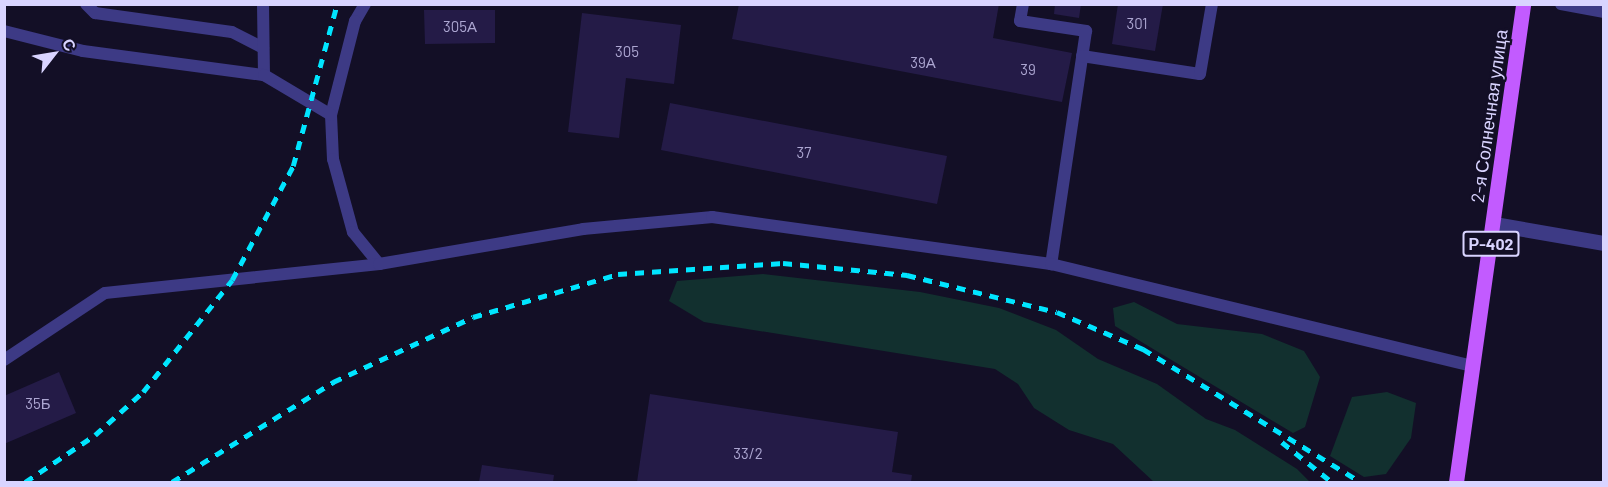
<!DOCTYPE html>
<meta charset="utf-8">
<style>
body{margin:0}
#map{position:relative;width:1608px;height:487px;overflow:hidden;background:#130f26;font-family:Barlow,sans-serif}
div>[style]{position:absolute}
.green>*{inset:0;background:#12302f}
.building>*{inset:0;background:#241b47}
.lane>*{height:12px;margin:-6px;padding:0 6px;transform-origin:6px;border-radius:6px;background:#3d3a85}
.street>*{height:15px;margin:-7.5px;padding:0 7.5px;transform-origin:7.5px;border-radius:7.5px;background:#3d3a85}
.primary>*{height:15px;margin:-7.5px;padding:0 7.5px;transform-origin:7.5px;border-radius:7.5px;background:#c25bff}
.rail>*{height:4.5px;margin-top:-2.25px;transform-origin:0;background:repeating-linear-gradient(90deg,#00e5ff 0 9px,transparent 0 17px)}
span{translate:-50% -50%;white-space:nowrap;text-align:center;line-height:1.15;-webkit-text-stroke:4.5px #130f26;paint-order:stroke}
.number-label{font-size:15px;color:#aca6d1}
.number-label span{-webkit-text-stroke-width:0}
.shield-label span{padding:2px 4px;background:#130f26;border:2px solid;border-radius:4px;-webkit-text-stroke-width:0}
.shield-label{font-size:16px;color:#d9d4ff;font-weight:700}
.street-label{font-size:18px;color:#d9d4ff}
.frame{position:absolute;inset:0;border:6px solid #d9d4ff;pointer-events:none}
.north{position:absolute;left:24px;top:24px;width:60px;height:60px;-webkit-text-stroke:4px #130f26;paint-order:stroke;rotate:59deg;font-size:16px;font-weight:700;line-height:24px;text-align:center;color:#d9d4ff}
.north::after{content:'';display:block;margin:auto;width:21px;height:27px;background:#d9d4ff;clip-path:polygon(50% 0,100% 100%,50% 72%,0 100%)}
</style>
<div id="map">
<div class="green">
<i style="clip-path:polygon(763px 274px,920px 292px,999px 308px,1056px 330px,1098px 359px,1157px 384px,1206px 419px,1235px 430px,1297px 469px,1310px 482px,1154px 482px,1113px 444px,1069px 430px,1034px 408px,1018px 384px,995px 369px,704px 322px,669px 301px,677px 281px)"></i>
<i style="clip-path:polygon(1134px 302px,1177px 324px,1262px 334px,1304px 351px,1320px 377px,1305px 427px,1293px 433px,1115px 326px,1113px 308px)"></i>
<i style="clip-path:polygon(1387px 392px,1416px 403px,1411px 438px,1386px 474px,1364px 477px,1330px 456px,1352px 397px)"></i>
</div>
<div class="building">
<i style="clip-path:polygon(739px 4px,999px 4px,993px 38px,1072px 53px,1062px 102px,732px 39px)"></i>
<i style="clip-path:polygon(1055px 4px,1081px 4px,1079px 18px,1054px 14px)"></i>
<i style="clip-path:polygon(1118px 4px,1163px 4px,1155px 51px,1112px 44px)"></i>
<i style="clip-path:polygon(424px 10px,495px 10px,495px 43px,425px 44px)"></i>
<i style="clip-path:polygon(582px 13px,681px 25px,674px 84px,626px 78px,619px 138px,568px 132px)"></i>
<i style="clip-path:polygon(670px 103px,947px 156px,937px 204px,661px 150px)"></i>
<i style="clip-path:polygon(59px 372px,76px 413px,4px 444px,4px 396px)"></i>
<i style="clip-path:polygon(650px 394px,898px 432px,892px 472px,912px 475px,911px 482px,637px 482px)"></i>
<i style="clip-path:polygon(482px 465px,554px 475px,553px 482px,479px 482px)"></i>
</div>
<div class="lane">
<i style="left:86px;top:4px;width:13px;rotate:45deg"></i>
<i style="left:95px;top:13px;width:138px;rotate:7.9deg"></i>
<i style="left:232px;top:32px;width:35px;rotate:27deg"></i>
<i style="left:263px;top:4px;width:71px;rotate:89.2deg"></i>
<i style="left:365px;top:4px;width:20px;rotate:120deg"></i>
<i style="left:355px;top:21px;width:97px;rotate:104.3deg"></i>
<i style="left:331px;top:115px;width:44px;rotate:87.4deg"></i>
<i style="left:333px;top:159px;width:76px;rotate:74.7deg"></i>
<i style="left:353px;top:232px;width:41px;rotate:50.9deg"></i>
<i style="left:1023px;top:4px;width:17px;rotate:100deg"></i>
<i style="left:1020px;top:21px;width:67px;rotate:8.6deg"></i>
<i style="left:1086px;top:31px;width:236px;rotate:98.5deg"></i>
<i style="left:1561px;top:4px;width:44px;rotate:10.5deg"></i>
<i style="left:4px;top:31px;width:81px;rotate:14.2deg"></i>
<i style="left:83px;top:51px;width:183px;rotate:7.6deg"></i>
<i style="left:264px;top:75px;width:78px;rotate:30.8deg"></i>
<i style="left:1082px;top:56px;width:119px;rotate:8.7deg"></i>
<i style="left:1200px;top:74px;width:71px;rotate:-80.3deg"></i>
<i style="left:4px;top:360px;width:121px;rotate:-33.6deg"></i>
<i style="left:105px;top:293px;width:276px;rotate:-6deg"></i>
<i style="left:379px;top:264px;width:207px;rotate:-9.7deg"></i>
<i style="left:583px;top:229px;width:130px;rotate:-5.3deg"></i>
<i style="left:712px;top:217px;width:342px;rotate:7.9deg"></i>
<i style="left:1051px;top:264px;width:433px;rotate:13.6deg"></i>
</div>
<div class="street">
<i style="left:1494px;top:224px;width:112px;rotate:9.8deg"></i>
</div>
<div class="primary">
<i style="left:1456px;top:482px;width:483px;rotate:-82deg"></i>
</div>
<div class="rail">
<i style="left:1282px;top:442px;width:64px;rotate:38.7deg"></i>
<i style="left:25px;top:482px;width:84px;rotate:-33.9deg"></i>
<i style="left:95px;top:435px;width:64px;rotate:-41.9deg"></i>
<i style="left:143px;top:392px;width:143px;rotate:-51.5deg"></i>
<i style="left:232px;top:280px;width:129px;rotate:-61.8deg"></i>
<i style="left:293px;top:166px;width:168px;rotate:-74.8deg"></i>
<i style="left:172px;top:482px;width:190px;rotate:-31.8deg"></i>
<i style="left:333px;top:382px;width:154px;rotate:-24.9deg"></i>
<i style="left:473px;top:317px;width:151px;rotate:-16.5deg"></i>
<i style="left:618px;top:274px;width:165px;rotate:-3.8deg"></i>
<i style="left:783px;top:263px;width:125px;rotate:5.5deg"></i>
<i style="left:907px;top:275px;width:154px;rotate:13.9deg"></i>
<i style="left:1057px;top:312px;width:94px;rotate:23.3deg"></i>
<i style="left:1143px;top:349px;width:255px;rotate:31.4deg"></i>
</div>
<div class="number-label">
<span style="left:1137px;top:24px">301</span>
<span style="left:460px;top:27px">305А</span>
<span style="left:627px;top:52px">305</span>
<span style="left:923px;top:63px">39А</span>
<span style="left:1028px;top:70px">39</span>
<span style="left:804px;top:153px">37</span>
<span style="left:38px;top:404px">35Б</span>
<span style="left:748px;top:454px">33/2</span>
</div>
<div class="shield-label">
<span style="left:1491px;top:244px">Р-402</span>
</div>
<div class="street-label">
<span style="left:1489px;top:116px;rotate:-82deg">2-я Солнечная улица</span>
</div>
<div class="frame"></div>
<div class="north">С</div>
</div>
